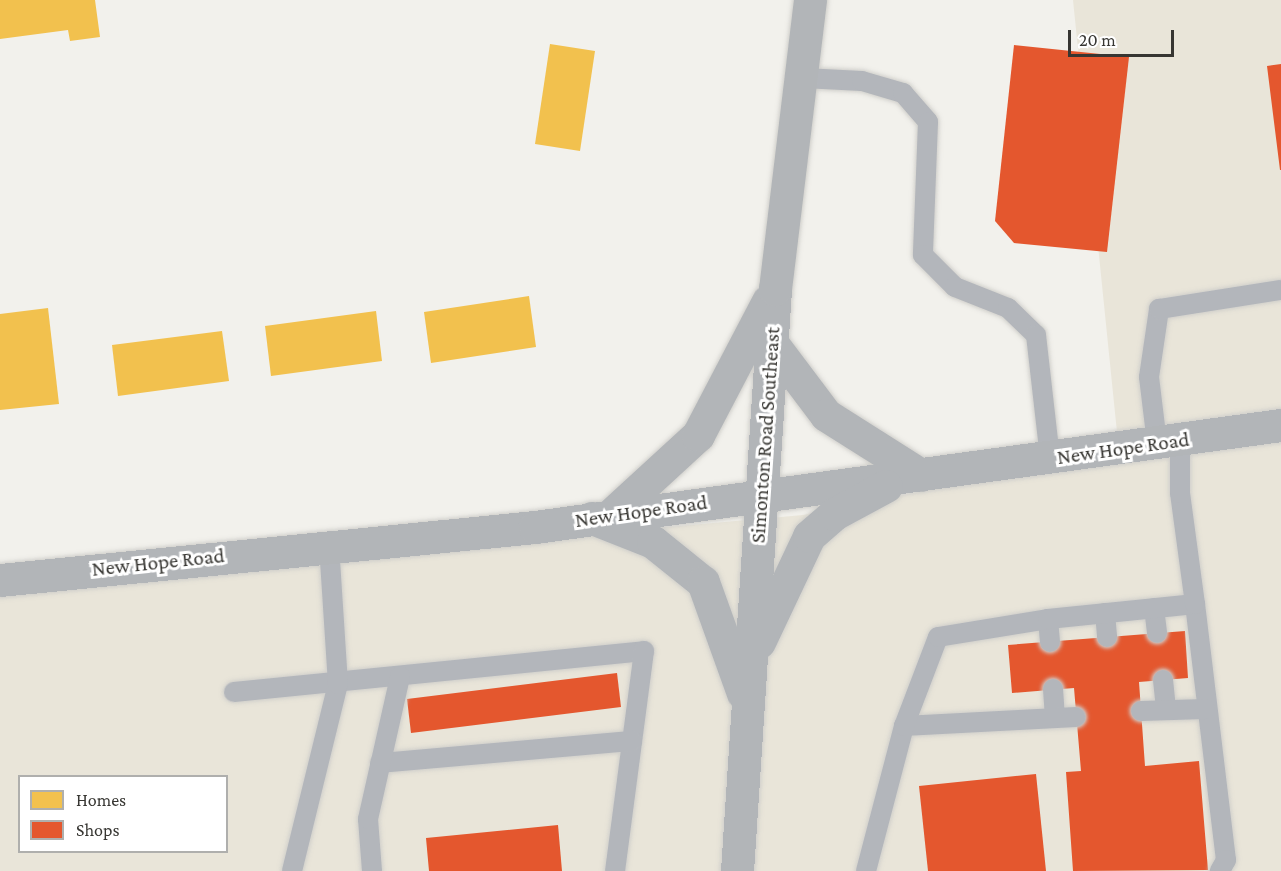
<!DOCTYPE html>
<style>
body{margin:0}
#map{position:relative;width:1281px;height:871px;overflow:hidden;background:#f2f1ec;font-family:"Crimson Pro",serif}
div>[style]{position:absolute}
.built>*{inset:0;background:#e9e5d9}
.homes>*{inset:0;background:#f2c14e}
.shops>*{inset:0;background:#e4572e}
.roads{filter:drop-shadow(0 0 2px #d0cfcb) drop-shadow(0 0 2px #d0cfcb)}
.lane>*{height:20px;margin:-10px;padding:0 10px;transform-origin:10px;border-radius:10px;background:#b3b6bb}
.secondary>*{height:33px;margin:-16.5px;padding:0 16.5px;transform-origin:16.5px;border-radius:16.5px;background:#b2b5b8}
span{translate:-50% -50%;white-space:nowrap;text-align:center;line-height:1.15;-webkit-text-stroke:6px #fff;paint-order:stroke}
.street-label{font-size:21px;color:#373632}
.legend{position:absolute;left:18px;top:775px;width:210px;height:78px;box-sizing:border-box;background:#fff;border:2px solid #afafad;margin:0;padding:8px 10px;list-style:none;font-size:18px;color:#373632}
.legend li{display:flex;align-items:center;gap:12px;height:30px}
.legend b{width:30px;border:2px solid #afafad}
.scale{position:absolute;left:1068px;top:30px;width:106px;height:27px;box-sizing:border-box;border:3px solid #373632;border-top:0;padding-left:8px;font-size:18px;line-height:21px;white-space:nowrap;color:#373632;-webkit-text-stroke:4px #fff;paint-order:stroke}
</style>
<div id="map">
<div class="built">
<i style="clip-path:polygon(evenodd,1073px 0,1281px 0,1281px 871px,0 871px,0 586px,803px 515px,1119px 452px,1073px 0,20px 776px,226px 776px,226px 852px,20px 852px,20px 776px)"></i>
</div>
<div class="homes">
<i style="clip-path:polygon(0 0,95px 0,100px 37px,70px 41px,68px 30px,0 39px)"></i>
<i style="clip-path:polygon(550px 44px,595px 51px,580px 151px,535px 144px)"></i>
<i style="clip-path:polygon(529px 296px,536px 347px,431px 363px,424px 312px)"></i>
<i style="clip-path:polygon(48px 308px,59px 404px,0 410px,0 314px)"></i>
<i style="clip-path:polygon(376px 311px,382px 361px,271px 376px,265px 326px)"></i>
<i style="clip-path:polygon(222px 331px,229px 381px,118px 396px,112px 345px)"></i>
</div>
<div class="shops">
<i style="clip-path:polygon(1014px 45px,1129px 57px,1107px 252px,1014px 243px,995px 221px)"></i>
<i style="clip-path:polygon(1281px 64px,1281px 170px,1280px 170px,1267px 66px)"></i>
<i style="clip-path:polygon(1185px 631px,1188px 678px,1139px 682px,1145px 766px,1199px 761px,1208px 870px,1073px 871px,1066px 772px,1081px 771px,1074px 688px,1012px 693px,1008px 645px)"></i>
<i style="clip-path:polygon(617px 673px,621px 707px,411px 733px,407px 699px)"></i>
<i style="clip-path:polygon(1036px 774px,1046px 871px,928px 871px,919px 786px)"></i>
<i style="clip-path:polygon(558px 825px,562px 871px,429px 871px,426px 838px)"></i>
</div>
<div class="roads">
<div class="lane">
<i style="left:803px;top:78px;width:59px;rotate:2.9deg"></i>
<i style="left:862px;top:81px;width:43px;rotate:16.3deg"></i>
<i style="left:903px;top:93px;width:38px;rotate:49deg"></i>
<i style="left:928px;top:122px;width:133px;rotate:92.2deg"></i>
<i style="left:923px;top:255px;width:45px;rotate:45deg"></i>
<i style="left:955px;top:287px;width:57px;rotate:21.6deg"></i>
<i style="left:1008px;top:308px;width:39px;rotate:44deg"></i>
<i style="left:1036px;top:335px;width:124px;rotate:83.5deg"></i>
<i style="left:1157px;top:443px;width:66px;rotate:-96.9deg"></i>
<i style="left:1149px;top:377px;width:69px;rotate:-81.6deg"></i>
<i style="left:1159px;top:309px;width:123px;rotate:-8.9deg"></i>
<i style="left:1195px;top:604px;width:258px;rotate:83.1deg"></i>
<i style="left:1226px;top:860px;width:13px;rotate:119deg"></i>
<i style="left:1154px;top:608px;width:25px;rotate:83deg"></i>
<i style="left:1105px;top:613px;width:24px;rotate:85deg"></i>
<i style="left:1048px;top:619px;width:23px;rotate:85deg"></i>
<i style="left:1163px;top:680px;width:30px;rotate:84deg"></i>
<i style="left:1053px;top:689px;width:29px;rotate:86deg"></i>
<i style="left:234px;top:692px;width:412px;rotate:-5.7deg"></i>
<i style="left:644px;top:651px;width:222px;rotate:97.5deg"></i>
<i style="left:1141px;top:711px;width:64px;rotate:-1.8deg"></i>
<i style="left:904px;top:726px;width:172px;rotate:-3deg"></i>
<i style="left:380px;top:763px;width:253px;rotate:-5deg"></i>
<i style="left:292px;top:871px;width:193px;rotate:-76.2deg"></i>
<i style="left:338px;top:684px;width:139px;rotate:-93.7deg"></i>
<i style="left:372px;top:871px;width:52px;rotate:-94.4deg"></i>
<i style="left:368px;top:819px;width:146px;rotate:-77.3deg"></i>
<i style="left:866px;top:871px;width:150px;rotate:-75.3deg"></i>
<i style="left:904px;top:726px;width:95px;rotate:-69.1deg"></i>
<i style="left:938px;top:637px;width:111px;rotate:-9.3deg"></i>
<i style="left:1048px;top:619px;width:148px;rotate:-5.8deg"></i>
<i style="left:1195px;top:604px;width:112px;rotate:-97.7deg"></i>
<i style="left:1180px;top:493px;width:52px;rotate:-90deg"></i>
</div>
<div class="secondary">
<i style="left:771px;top:342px;width:91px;rotate:53deg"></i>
<i style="left:826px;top:415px;width:112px;rotate:32.3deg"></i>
<i style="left:612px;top:514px;width:117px;rotate:-42.6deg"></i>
<i style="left:698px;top:435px;width:151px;rotate:-62.4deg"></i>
<i style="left:592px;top:518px;width:66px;rotate:21.5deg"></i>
<i style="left:653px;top:542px;width:64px;rotate:38.7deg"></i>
<i style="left:703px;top:582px;width:118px;rotate:70.2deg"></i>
<i style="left:0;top:580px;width:538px;rotate:-5.66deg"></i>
<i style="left:535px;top:527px;width:753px;rotate:-7.79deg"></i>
<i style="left:759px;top:642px;width:117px;rotate:-64.7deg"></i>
<i style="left:809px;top:536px;width:33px;rotate:-41deg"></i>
<i style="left:834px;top:514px;width:59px;rotate:-28.3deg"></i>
<i style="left:737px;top:871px;width:583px;rotate:-86.26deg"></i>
<i style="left:775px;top:289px;width:291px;rotate:-83.1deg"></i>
</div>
</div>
<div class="street-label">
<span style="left:765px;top:435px;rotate:-86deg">Simonton Road Southeast</span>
<span style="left:1123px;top:448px;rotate:-8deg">New Hope Road</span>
<span style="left:641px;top:511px;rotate:-8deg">New Hope Road</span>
<span style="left:158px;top:562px;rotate:-6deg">New Hope Road</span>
</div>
<ul class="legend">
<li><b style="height:16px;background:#f2c14e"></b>Homes</li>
<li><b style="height:16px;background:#e4572e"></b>Shops</li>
</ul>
<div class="scale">20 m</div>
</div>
